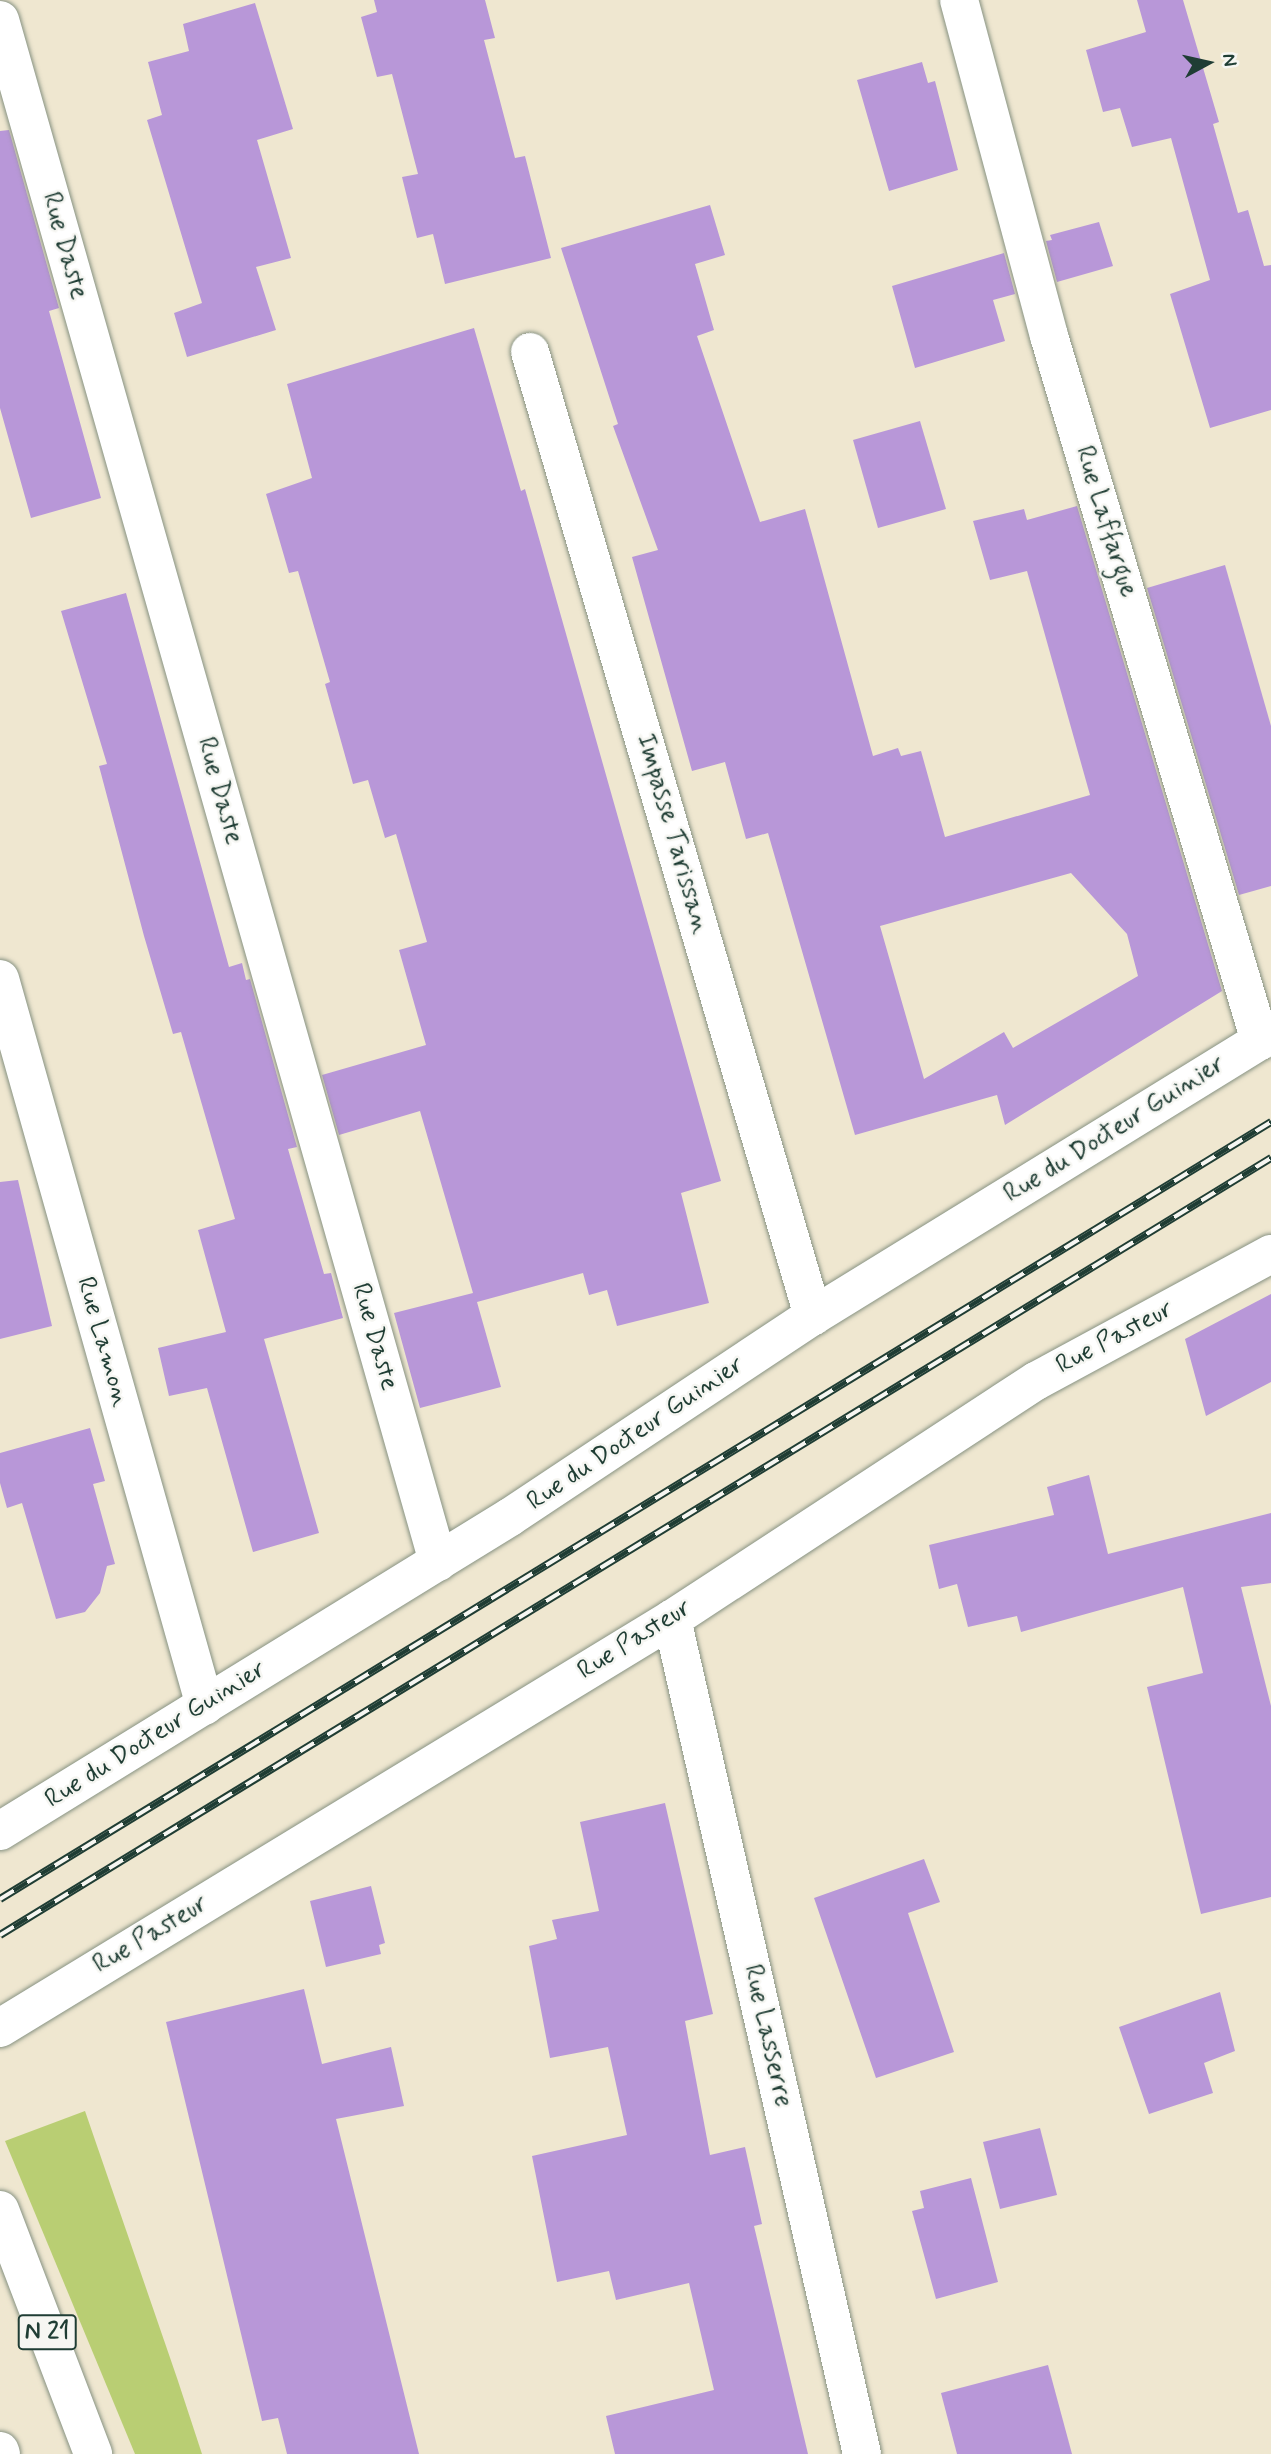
<!DOCTYPE html>
<style>
body{margin:0}
#map{position:relative;width:1271px;height:2454px;overflow:hidden;background:#efe7d0;font-family:Mynerve,sans-serif}
div>[style]{position:absolute}
.green>*{inset:0;background:#b9ce73}
.building>*{inset:0;background:#b897d8}
.roads{filter:drop-shadow(0 0 2px #879282) drop-shadow(0 0 2px #879282)}
.street>*{height:38px;margin:-19px;padding:0 19px;transform-origin:19px;border-radius:19px;background:#fff}
.secondary>*{height:38px;margin:-19px;padding:0 19px;transform-origin:19px;border-radius:19px;background:#fff}
.primary>*{height:38px;margin:-19px;padding:0 19px;transform-origin:19px;border-radius:19px;background:#fff}
.rail>*{height:8px;margin-top:-4px;transform-origin:0;background:repeating-linear-gradient(90deg,#f6f6f2 0 16px,#1f3d34 0 32px);box-sizing:border-box;border-block:2px solid #1f3d34}
span{translate:-50% -50%;white-space:nowrap;text-align:center;line-height:1.15;-webkit-text-stroke:5px #f6f6f2;paint-order:stroke}
.shield-label span{padding:2px 5px;background:#f6f6f2;border:2px solid;border-radius:5px;-webkit-text-stroke-width:0}
.shield-label{font-size:24px;color:#1f3d34;font-weight:700}
.street-label{font-size:26px;color:#1f3d34}
.north{position:absolute;left:1173px;top:28px;width:70px;height:70px;-webkit-text-stroke:5px #f6f6f2;paint-order:stroke;rotate:82deg;font-size:19px;font-weight:700;line-height:28px;text-align:center;color:#1f3d34}
.north::after{content:'';display:block;margin:auto;width:24px;height:32px;background:#1f3d34;clip-path:polygon(50% 0,100% 100%,50% 72%,0 100%)}
</style>
<div id="map">
<div class="green">
<i style="clip-path:polygon(85px 2111px,177px 2378px,202px 2454px,135px 2454px,5px 2141px)"></i>
</div>
<div class="building">
<i style="clip-path:polygon(374px 0,485px 0,495px 38px,484px 40px,515px 158px,525px 156px,551px 258px,445px 284px,433px 234px,417px 238px,402px 177px,418px 174px,392px 74px,377px 77px,361px 17px,377px 12px)"></i>
<i style="clip-path:polygon(1137px 0,1183px 0,1219px 122px,1213px 124px,1238px 213px,1248px 210px,1264px 266px,1271px 265px,1271px 410px,1210px 428px,1170px 294px,1210px 280px,1171px 138px,1132px 147px,1120px 108px,1103px 112px,1086px 50px,1146px 32px)"></i>
<i style="clip-path:polygon(255px 3px,293px 129px,257px 140px,291px 258px,256px 267px,276px 330px,187px 357px,174px 313px,202px 303px,147px 120px,162px 115px,148px 62px,189px 51px,183px 24px)"></i>
<i style="clip-path:polygon(922px 62px,928px 83px,935px 81px,958px 170px,889px 191px,857px 80px)"></i>
<i style="clip-path:polygon(9px 130px,59px 308px,49px 311px,101px 498px,31px 518px,0 408px,0 131px)"></i>
<i style="clip-path:polygon(evenodd,710px 205px,725px 255px,695px 264px,714px 330px,697px 336px,760px 522px,805px 509px,873px 756px,898px 748px,901px 756px,921px 751px,945px 837px,1090px 795px,1027px 571px,990px 580px,973px 521px,1024px 509px,1027px 520px,1077px 506px,1222px 991px,1005px 1125px,997px 1095px,855px 1135px,768px 833px,746px 839px,725px 762px,692px 771px,632px 557px,658px 550px,613px 426px,618px 424px,561px 248px,710px 205px,1071px 873px,1127px 934px,1138px 976px,1013px 1048px,1004px 1032px,924px 1079px,880px 926px,1071px 873px)"></i>
<i style="clip-path:polygon(1099px 222px,1113px 266px,1057px 282px,1046px 241px,1052px 240px,1050px 235px)"></i>
<i style="clip-path:polygon(1004px 253px,1015px 294px,993px 300px,1005px 341px,915px 368px,892px 286px)"></i>
<i style="clip-path:polygon(474px 328px,521px 491px,525px 489px,721px 1181px,681px 1193px,709px 1303px,617px 1326px,607px 1290px,589px 1295px,583px 1273px,477px 1302px,501px 1387px,420px 1408px,394px 1313px,473px 1293px,420px 1111px,339px 1135px,322px 1075px,426px 1045px,399px 950px,427px 942px,396px 834px,385px 838px,368px 780px,353px 784px,325px 684px,330px 682px,298px 571px,289px 573px,266px 494px,312px 478px,287px 384px)"></i>
<i style="clip-path:polygon(920px 421px,946px 509px,878px 528px,853px 440px)"></i>
<i style="clip-path:polygon(1225px 565px,1271px 726px,1271px 886px,1239px 895px,1147px 588px)"></i>
<i style="clip-path:polygon(126px 593px,229px 967px,242px 963px,246px 980px,250px 979px,297px 1147px,288px 1149px,324px 1274px,331px 1273px,343px 1318px,264px 1339px,319px 1533px,253px 1552px,207px 1388px,169px 1396px,158px 1348px,226px 1332px,198px 1230px,235px 1219px,181px 1032px,173px 1034px,144px 936px,99px 766px,107px 764px,61px 611px)"></i>
<i style="clip-path:polygon(18px 1180px,52px 1326px,0 1339px,0 1182px)"></i>
<i style="clip-path:polygon(1271px 1294px,1271px 1382px,1206px 1416px,1185px 1339px)"></i>
<i style="clip-path:polygon(90px 1428px,105px 1481px,93px 1484px,115px 1564px,107px 1566px,100px 1593px,85px 1612px,56px 1619px,22px 1503px,7px 1508px,0 1483px,0 1453px)"></i>
<i style="clip-path:polygon(1089px 1475px,1108px 1554px,1271px 1513px,1271px 1583px,1241px 1587px,1271px 1706px,1271px 1897px,1201px 1914px,1147px 1687px,1203px 1673px,1183px 1587px,1021px 1632px,1017px 1616px,968px 1627px,957px 1584px,939px 1589px,929px 1545px,1054px 1515px,1047px 1487px)"></i>
<i style="clip-path:polygon(665px 1803px,713px 2014px,685px 2021px,710px 2155px,745px 2147px,762px 2224px,754px 2226px,808px 2454px,615px 2454px,606px 2416px,714px 2390px,689px 2283px,616px 2300px,609px 2271px,557px 2282px,532px 2156px,627px 2135px,608px 2047px,550px 2058px,529px 1946px,557px 1939px,552px 1920px,599px 1911px,580px 1822px)"></i>
<i style="clip-path:polygon(924px 1859px,940px 1902px,908px 1913px,954px 2052px,876px 2078px,814px 1898px)"></i>
<i style="clip-path:polygon(371px 1886px,385px 1943px,379px 1945px,381px 1954px,326px 1967px,310px 1901px)"></i>
<i style="clip-path:polygon(304px 1989px,322px 2064px,391px 2047px,404px 2106px,336px 2119px,419px 2454px,287px 2454px,278px 2418px,262px 2421px,166px 2022px)"></i>
<i style="clip-path:polygon(1220px 1992px,1235px 2051px,1204px 2063px,1213px 2093px,1149px 2114px,1119px 2027px)"></i>
<i style="clip-path:polygon(1040px 2128px,1057px 2195px,1000px 2209px,983px 2142px)"></i>
<i style="clip-path:polygon(971px 2178px,998px 2282px,936px 2299px,912px 2211px,924px 2208px,920px 2191px)"></i>
<i style="clip-path:polygon(1048px 2365px,1072px 2454px,957px 2454px,941px 2393px)"></i>
</div>
<div class="roads">
<div class="street">
<i style="left:959px;top:0;width:348px;rotate:75deg"></i>
<i style="left:1049px;top:336px;width:736px;rotate:73.34deg"></i>
<i style="left:0;top:20px;width:1603px;rotate:74.14deg"></i>
<i style="left:530px;top:352px;width:1005px;rotate:73.64deg"></i>
<i style="left:0;top:979px;width:755px;rotate:74.25deg"></i>
<i style="left:672px;top:1619px;width:856px;rotate:77.18deg"></i>
<i style="left:0;top:2028px;width:787px;rotate:-31.33deg"></i>
<i style="left:672px;top:1619px;width:435px;rotate:-33.2deg"></i>
<i style="left:1036px;top:1381px;width:267px;rotate:-28.4deg"></i>
</div>
<div class="secondary">
<i style="left:0;top:1831px;width:599px;rotate:-31.62deg"></i>
<i style="left:510px;top:1517px;width:364px;rotate:-33.6deg"></i>
<i style="left:813px;top:1316px;width:538px;rotate:-31.62deg"></i>
</div>
<div class="primary">
<i style="left:0;top:2210px;width:261px;rotate:69.1deg"></i>
<i style="left:0;top:2451px;width:3px;rotate:72deg"></i>
</div>
</div>
<div class="rail">
<i style="left:0;top:1899px;width:1490px;rotate:-31.44deg"></i>
<i style="left:0;top:1935px;width:1490px;rotate:-31.44deg"></i>
</div>
<div class="shield-label">
<span style="left:47px;top:2332px">N 21</span>
</div>
<div class="street-label">
<span style="left:64px;top:246px;rotate:74deg">Rue Daste</span>
<span style="left:1105px;top:522px;rotate:73deg">Rue Laffargue</span>
<span style="left:219px;top:791px;rotate:74deg">Rue Daste</span>
<span style="left:672px;top:834px;rotate:74deg">Impasse Tarissan</span>
<span style="left:1115px;top:1130px;rotate:-32deg">Rue du Docteur Guinier</span>
<span style="left:374px;top:1337px;rotate:74deg">Rue Daste</span>
<span style="left:1115px;top:1338px;rotate:-28deg">Rue Pasteur</span>
<span style="left:102px;top:1342px;rotate:74deg">Rue Lamon</span>
<span style="left:636px;top:1434px;rotate:-34deg">Rue du Docteur Guinier</span>
<span style="left:635px;top:1640px;rotate:-32deg">Rue Pasteur</span>
<span style="left:156px;top:1735px;rotate:-32deg">Rue du Docteur Guinier</span>
<span style="left:151px;top:1935px;rotate:-31deg">Rue Pasteur</span>
<span style="left:767px;top:2036px;rotate:77deg">Rue Lasserre</span>
</div>
<div class="north">N</div>
</div>
